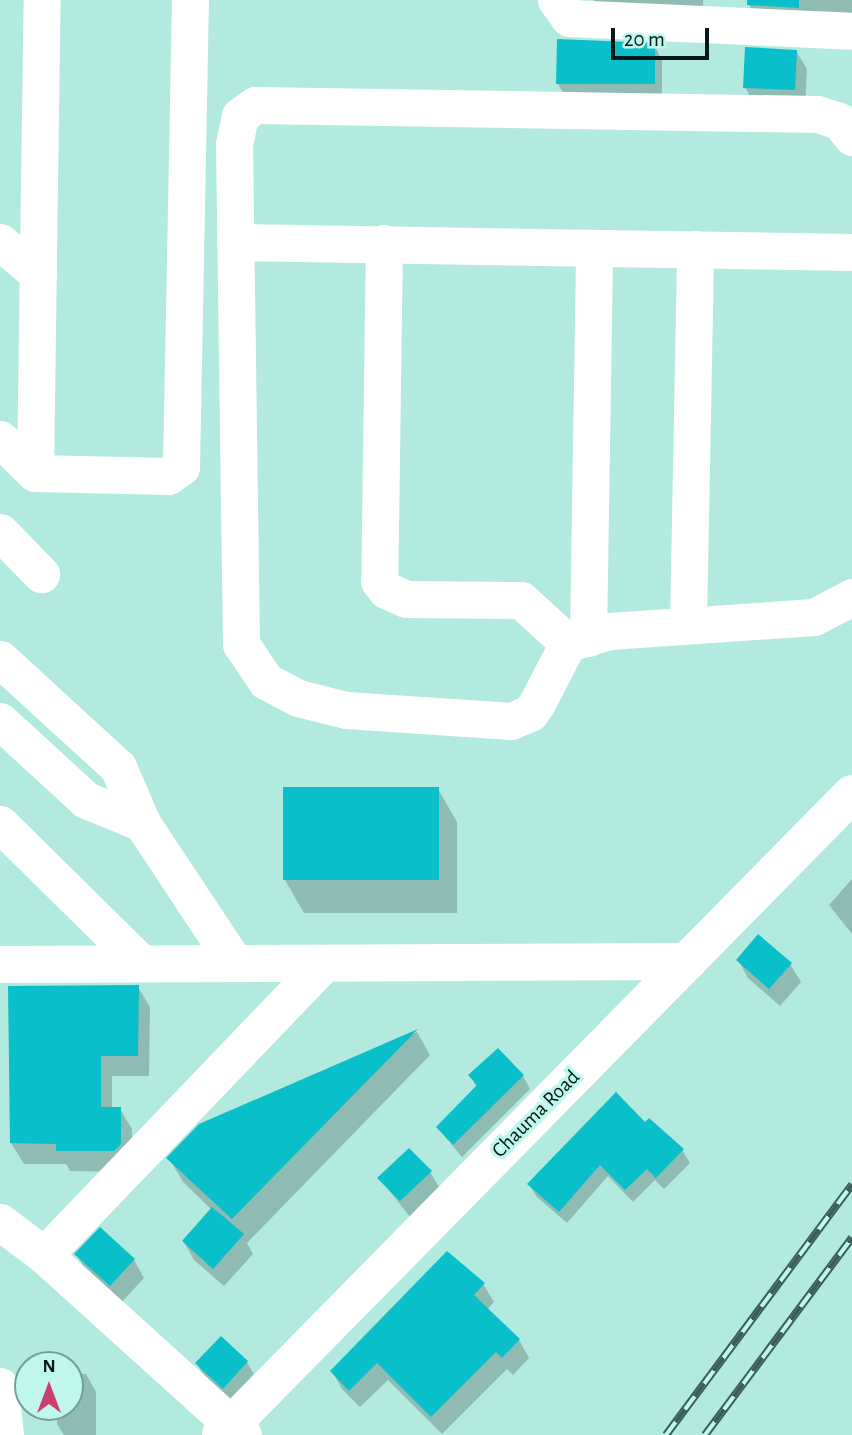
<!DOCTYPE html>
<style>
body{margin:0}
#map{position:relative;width:852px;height:1435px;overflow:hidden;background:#b3eae0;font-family:"Alegreya Sans",sans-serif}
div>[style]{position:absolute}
.shadow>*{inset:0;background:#0003}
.building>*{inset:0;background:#09bfca}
.street>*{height:37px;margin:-18.5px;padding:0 18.5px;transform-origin:18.5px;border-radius:18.5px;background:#fff}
.secondary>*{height:38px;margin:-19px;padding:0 19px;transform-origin:19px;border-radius:19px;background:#fff}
.rail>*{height:8px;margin-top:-4px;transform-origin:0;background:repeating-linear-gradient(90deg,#c0f7ed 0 16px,#3d5d57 0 32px);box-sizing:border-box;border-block:2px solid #3d5d57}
span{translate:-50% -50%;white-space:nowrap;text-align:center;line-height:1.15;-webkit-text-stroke:7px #c0f7ed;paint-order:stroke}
.street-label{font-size:21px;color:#041916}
.north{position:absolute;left:14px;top:1351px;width:70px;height:70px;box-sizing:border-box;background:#c0f7ed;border:2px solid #759e97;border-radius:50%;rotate:0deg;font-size:19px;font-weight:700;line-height:28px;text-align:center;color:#041916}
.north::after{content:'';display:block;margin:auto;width:24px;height:32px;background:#ca3e70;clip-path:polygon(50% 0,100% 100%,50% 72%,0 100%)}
.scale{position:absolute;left:611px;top:28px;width:98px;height:32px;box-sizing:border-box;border:4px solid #041916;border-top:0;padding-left:9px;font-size:21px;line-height:24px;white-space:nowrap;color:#041916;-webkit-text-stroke:5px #c0f7ed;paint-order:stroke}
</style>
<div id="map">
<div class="shadow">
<i style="clip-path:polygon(594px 0,703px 0,703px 20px,603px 16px)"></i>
<i style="clip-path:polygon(747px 0,852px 0,852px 29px,759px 25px)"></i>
<i style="clip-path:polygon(654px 45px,662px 60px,662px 99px,567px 99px,558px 84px)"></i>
<i style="clip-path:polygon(796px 51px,807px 69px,805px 107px,755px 105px,745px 87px)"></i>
<i style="clip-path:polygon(438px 789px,457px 822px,457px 913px,304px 913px,285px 880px)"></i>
<i style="clip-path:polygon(852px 879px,852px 934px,829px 905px)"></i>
<i style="clip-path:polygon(738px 960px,790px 964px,801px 982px,780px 1006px,748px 978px)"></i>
<i style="clip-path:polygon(138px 987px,150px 1007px,149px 1076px,112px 1076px,112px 1109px,120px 1109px,132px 1129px,132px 1166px,126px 1172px,70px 1171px,66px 1164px,24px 1164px,11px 1143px)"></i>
<i style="clip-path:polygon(417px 1032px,430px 1055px,247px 1243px,253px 1254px,224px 1286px,194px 1260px,184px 1242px,212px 1210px,183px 1182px,169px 1158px,200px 1125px)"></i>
<i style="clip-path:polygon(470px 1075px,523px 1076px,530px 1089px,462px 1157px,438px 1128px,477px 1088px)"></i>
<i style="clip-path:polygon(645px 1125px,682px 1150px,690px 1163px,664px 1189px,655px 1180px,633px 1202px,608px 1176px,567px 1223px,537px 1197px,529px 1185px)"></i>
<i style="clip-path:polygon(430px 1172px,441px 1190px,411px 1218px,379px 1178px)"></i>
<i style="clip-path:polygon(76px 1254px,134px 1260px,144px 1278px,121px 1303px,87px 1272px)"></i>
<i style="clip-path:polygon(483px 1284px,494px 1302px,487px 1310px,519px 1340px,529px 1358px,513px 1375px,507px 1369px,442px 1434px,388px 1380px,360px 1407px,342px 1389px,332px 1371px)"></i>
<i style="clip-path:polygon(221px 1339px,247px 1362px,257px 1380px,234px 1406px,208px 1382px,197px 1364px)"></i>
<i style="clip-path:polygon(70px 1374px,86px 1374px,96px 1392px,96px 1435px,64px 1435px,57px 1424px,57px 1407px,70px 1407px)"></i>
</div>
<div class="building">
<i style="clip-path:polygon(747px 0,799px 0,799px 8px,747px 5px)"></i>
<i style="clip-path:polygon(557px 39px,655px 43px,655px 84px,556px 84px)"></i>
<i style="clip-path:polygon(745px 47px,797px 50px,795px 90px,743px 88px)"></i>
<i style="clip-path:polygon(283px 787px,439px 787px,439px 880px,283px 880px)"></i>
<i style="clip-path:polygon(758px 934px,792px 963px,769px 989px,736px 960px)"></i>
<i style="clip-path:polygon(139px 985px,138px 1056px,101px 1056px,101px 1107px,121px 1107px,121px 1144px,114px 1151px,56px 1151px,56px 1144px,10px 1143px,8px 986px)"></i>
<i style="clip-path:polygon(418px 1029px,232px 1219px,166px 1158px,199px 1124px)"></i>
<i style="clip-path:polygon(498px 1048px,524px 1075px,453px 1145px,436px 1127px,477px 1085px,468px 1075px)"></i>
<i style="clip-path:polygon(616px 1092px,645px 1122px,649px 1118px,684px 1149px,656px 1178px,647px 1169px,625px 1190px,600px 1165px,559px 1212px,527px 1184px)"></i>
<i style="clip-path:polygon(409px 1148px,432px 1171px,400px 1201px,377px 1178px)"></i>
<i style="clip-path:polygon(212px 1207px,244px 1234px,213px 1269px,182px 1241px)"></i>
<i style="clip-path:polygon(100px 1227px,135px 1259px,110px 1286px,74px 1254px)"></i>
<i style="clip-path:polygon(447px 1251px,485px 1283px,474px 1295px,520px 1339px,502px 1358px,496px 1352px,431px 1417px,377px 1363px,349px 1391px,330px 1371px)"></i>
<i style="clip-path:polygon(221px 1336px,248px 1361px,223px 1389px,195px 1363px)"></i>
</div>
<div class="street">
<i style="left:556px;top:0;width:22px;rotate:54deg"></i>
<i style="left:569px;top:18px;width:283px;rotate:2.6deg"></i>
<i style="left:852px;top:137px;width:21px;rotate:-129deg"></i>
<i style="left:839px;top:121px;width:23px;rotate:-162deg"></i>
<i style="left:817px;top:114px;width:562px;rotate:-179.08deg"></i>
<i style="left:255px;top:105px;width:19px;rotate:144deg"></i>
<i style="left:240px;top:116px;width:29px;rotate:102deg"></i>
<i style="left:234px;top:144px;width:500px;rotate:89.2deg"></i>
<i style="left:241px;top:644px;width:45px;rotate:56deg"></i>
<i style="left:266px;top:681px;width:36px;rotate:28deg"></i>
<i style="left:298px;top:698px;width:49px;rotate:14deg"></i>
<i style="left:346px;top:710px;width:165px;rotate:3.8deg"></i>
<i style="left:511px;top:721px;width:21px;rotate:-23deg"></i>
<i style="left:530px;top:713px;width:12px;rotate:-55deg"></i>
<i style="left:537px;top:703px;width:68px;rotate:-62.7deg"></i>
<i style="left:568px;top:643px;width:43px;rotate:-16.3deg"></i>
<i style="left:609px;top:631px;width:205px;rotate:-3.9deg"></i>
<i style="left:814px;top:617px;width:43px;rotate:-27.8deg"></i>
<i style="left:0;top:242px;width:50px;rotate:40.1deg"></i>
<i style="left:235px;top:242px;width:617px;rotate:0.93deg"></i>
<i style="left:384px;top:243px;width:338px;rotate:90.8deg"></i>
<i style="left:379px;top:581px;width:11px;rotate:52deg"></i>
<i style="left:386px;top:590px;width:22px;rotate:24deg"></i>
<i style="left:406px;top:599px;width:115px;rotate:0.5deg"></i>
<i style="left:521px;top:600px;width:64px;rotate:42.5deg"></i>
<i style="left:0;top:439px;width:49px;rotate:44.2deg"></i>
<i style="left:35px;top:473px;width:133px;rotate:1.3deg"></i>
<i style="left:168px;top:476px;width:16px;rotate:-35deg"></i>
<i style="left:181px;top:467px;width:467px;rotate:-88.9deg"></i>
<i style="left:35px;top:473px;width:473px;rotate:-89.2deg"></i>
<i style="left:0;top:532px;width:59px;rotate:45.7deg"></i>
<i style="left:688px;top:623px;width:374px;rotate:-88.9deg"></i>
<i style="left:588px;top:638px;width:390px;rotate:-89.1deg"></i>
<i style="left:0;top:659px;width:160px;rotate:42.5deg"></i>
<i style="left:118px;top:767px;width:61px;rotate:66.8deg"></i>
<i style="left:142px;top:823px;width:167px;rotate:56.5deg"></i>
<i style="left:0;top:721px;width:117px;rotate:42.6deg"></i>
<i style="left:86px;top:800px;width:61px;rotate:22.3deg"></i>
<i style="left:0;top:824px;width:195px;rotate:44.6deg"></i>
<i style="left:0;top:964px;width:688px;rotate:-0.25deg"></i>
<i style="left:0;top:1222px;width:55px;rotate:36.9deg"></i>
<i style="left:44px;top:1255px;width:268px;rotate:42.1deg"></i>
<i style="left:44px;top:1255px;width:402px;rotate:-46.2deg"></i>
<i style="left:0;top:1386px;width:49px;rotate:84.2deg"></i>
</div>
<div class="secondary">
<i style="left:221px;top:1435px;width:899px;rotate:-45.45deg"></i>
</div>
<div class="rail">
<i style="left:666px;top:1435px;width:312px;rotate:-53.4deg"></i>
<i style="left:705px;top:1435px;width:246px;rotate:-53.3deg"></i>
</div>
<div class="street-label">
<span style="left:536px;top:1114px;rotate:-45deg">Chauma Road</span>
</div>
<div class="north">N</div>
<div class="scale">20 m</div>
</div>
